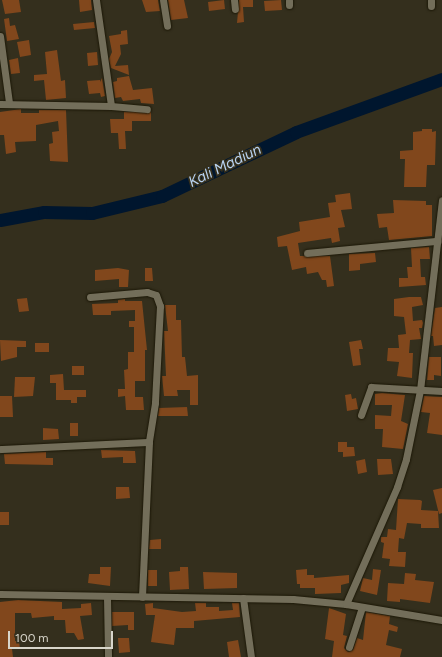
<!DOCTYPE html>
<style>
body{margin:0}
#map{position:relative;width:442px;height:657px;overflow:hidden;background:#342f1d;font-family:Figtree,sans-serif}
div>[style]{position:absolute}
.river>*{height:13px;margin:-6.5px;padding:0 6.5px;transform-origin:6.5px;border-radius:6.5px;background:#00162e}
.building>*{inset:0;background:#81471c}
.roads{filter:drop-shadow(0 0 1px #1b1706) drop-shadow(0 0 1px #1b1706)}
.street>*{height:7px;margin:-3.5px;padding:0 3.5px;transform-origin:3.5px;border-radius:3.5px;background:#736e5a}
span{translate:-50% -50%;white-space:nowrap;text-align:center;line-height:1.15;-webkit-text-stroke:3.5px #342f1d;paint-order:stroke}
.water-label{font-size:15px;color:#b8d2f0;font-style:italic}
.scale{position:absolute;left:8px;top:631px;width:105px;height:18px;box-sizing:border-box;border:2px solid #d8d5ca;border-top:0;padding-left:5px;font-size:12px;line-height:14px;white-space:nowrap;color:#d8d5ca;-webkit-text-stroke:3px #342f1d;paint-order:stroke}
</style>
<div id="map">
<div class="river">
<i style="left:0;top:220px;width:45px;rotate:-10.3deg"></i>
<i style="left:44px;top:212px;width:48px;rotate:1.2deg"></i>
<i style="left:92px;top:213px;width:72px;rotate:-13.7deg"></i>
<i style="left:162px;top:196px;width:148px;rotate:-25.5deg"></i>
<i style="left:296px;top:132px;width:155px;rotate:-20deg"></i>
</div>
<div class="building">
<i style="clip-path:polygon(2px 0,19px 0,21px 12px,5px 14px)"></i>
<i style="clip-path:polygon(79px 0,91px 0,92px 10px,80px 12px)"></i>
<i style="clip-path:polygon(142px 0,158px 0,160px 11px,146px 12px)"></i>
<i style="clip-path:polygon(168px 0,184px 0,188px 18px,171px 20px)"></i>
<i style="clip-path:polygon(224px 0,225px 9px,209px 11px,208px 2px)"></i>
<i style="clip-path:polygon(239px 0,253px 0,253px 7px,243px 7px,244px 22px,237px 23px)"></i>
<i style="clip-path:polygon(281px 0,282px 10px,265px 11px,264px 1px)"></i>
<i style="clip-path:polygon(9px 18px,10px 26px,15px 25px,19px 39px,7px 41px,4px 19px)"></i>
<i style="clip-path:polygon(94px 22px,95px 28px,74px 30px,73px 24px)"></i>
<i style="clip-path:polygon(127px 30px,128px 44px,120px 45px,121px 54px,115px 66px,128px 65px,129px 75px,111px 68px,109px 59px,112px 52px,109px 36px,121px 34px,121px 31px)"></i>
<i style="clip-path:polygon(29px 40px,31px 55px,20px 57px,17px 42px)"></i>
<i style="clip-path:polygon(57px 50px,61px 81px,65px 80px,66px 98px,46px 100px,44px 80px,34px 81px,34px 75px,47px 74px,45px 52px)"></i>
<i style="clip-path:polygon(97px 52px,98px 65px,88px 66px,87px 53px)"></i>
<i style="clip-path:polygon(18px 58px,20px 73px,11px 74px,9px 60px)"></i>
<i style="clip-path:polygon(129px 76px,133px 90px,152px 88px,154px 104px,141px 103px,140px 99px,123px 101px,121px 97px,115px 98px,113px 82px,117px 81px,117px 78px)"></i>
<i style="clip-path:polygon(102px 78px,105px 96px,101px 97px,100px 93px,89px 94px,87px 81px,100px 80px,100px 82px)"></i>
<i style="clip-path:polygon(21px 109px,21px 113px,39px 113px,39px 110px,66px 110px,68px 162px,50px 161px,49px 144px,53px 143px,52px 132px,59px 131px,58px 121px,36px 125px,36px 141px,15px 142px,16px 152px,6px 154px,4px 135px,0 135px,0 112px)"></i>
<i style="clip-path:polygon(124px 112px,151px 112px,151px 121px,132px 121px,132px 131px,125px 131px,126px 149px,119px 149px,118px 133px,111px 133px,110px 119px,124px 119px)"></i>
<i style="clip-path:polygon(422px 129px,432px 129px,432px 132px,436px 131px,435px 165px,427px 165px,426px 187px,404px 187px,405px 159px,400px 159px,400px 151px,413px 150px,413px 132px,422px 131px)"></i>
<i style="clip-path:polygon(350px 193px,352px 209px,341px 210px,345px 227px,338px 228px,340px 241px,332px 243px,331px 238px,298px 243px,300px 256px,330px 256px,334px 286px,327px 287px,326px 280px,322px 280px,318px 272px,307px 274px,306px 267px,292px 270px,287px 246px,278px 247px,277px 237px,300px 231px,299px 222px,330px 217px,328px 203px,336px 202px,335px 195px)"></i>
<i style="clip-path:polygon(393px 200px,426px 201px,426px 205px,432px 205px,432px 236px,389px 240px,387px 227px,379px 228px,377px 214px,394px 213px)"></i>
<i style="clip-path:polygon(429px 247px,430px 259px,420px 259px,421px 277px,425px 277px,426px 285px,399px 287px,399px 278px,408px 278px,407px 267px,412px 267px,411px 248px)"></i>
<i style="clip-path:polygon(375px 253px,376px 262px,360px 264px,360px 270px,349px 271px,349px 254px)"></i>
<i style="clip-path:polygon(118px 268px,129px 270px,128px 287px,119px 287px,119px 279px,95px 281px,95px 270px)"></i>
<i style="clip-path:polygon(145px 268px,152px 268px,153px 281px,145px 281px)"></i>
<i style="clip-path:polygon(409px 297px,421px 297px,423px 305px,412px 307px,413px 321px,422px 320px,423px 323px,422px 328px,419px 328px,421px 339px,410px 340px,409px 353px,413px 353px,412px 378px,397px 376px,399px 362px,387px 361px,388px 348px,399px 348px,398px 335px,406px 334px,404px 317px,394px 316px,394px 299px)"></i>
<i style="clip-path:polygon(27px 298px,29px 311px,19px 312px,17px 299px)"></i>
<i style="clip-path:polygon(125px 299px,125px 301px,142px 301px,147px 350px,145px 350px,145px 381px,135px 381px,135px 397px,143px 397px,144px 410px,126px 410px,125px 396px,118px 397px,118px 389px,125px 389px,124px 370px,128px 369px,128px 352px,134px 352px,134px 327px,129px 327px,129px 321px,135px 321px,135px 310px,111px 311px,111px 315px,93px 315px,92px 304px,118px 303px,118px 300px)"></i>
<i style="clip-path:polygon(165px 305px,176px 305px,176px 320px,181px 320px,182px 357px,185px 357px,187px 376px,198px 375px,198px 405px,190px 405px,190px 390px,177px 390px,178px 396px,164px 396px,162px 376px,166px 376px,164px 331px,168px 331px)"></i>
<i style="clip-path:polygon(442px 307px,442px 345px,434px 346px,433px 336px,431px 336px,435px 308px)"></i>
<i style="clip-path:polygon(0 340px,26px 341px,26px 347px,17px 347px,17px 357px,1px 361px)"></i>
<i style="clip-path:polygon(361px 340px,363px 349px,359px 349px,361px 365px,353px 366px,349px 342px)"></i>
<i style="clip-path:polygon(35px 343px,49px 343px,49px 352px,35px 352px)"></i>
<i style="clip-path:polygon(429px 357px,441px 357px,441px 376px,434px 375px,434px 380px,427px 380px)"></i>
<i style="clip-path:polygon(72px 366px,84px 366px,84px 375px,72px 375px)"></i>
<i style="clip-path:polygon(63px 374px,64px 390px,86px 390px,86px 397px,77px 397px,77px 403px,71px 403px,71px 400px,56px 400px,56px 383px,50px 383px,50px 375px)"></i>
<i style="clip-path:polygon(15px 377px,35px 377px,33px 396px,14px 397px)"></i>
<i style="clip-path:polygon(382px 393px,405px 395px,401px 421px,408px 424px,403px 449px,382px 447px,383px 429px,375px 429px,375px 415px,391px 416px,392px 405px,375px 405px,375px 394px)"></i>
<i style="clip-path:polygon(351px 394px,352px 399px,356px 398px,358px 409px,347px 411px,345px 395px)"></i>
<i style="clip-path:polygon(0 396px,12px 396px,13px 417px,0 417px)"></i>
<i style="clip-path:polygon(424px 396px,442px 397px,442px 435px,427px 433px,430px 413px,421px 412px)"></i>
<i style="clip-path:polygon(187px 407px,188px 416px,158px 416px,159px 408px)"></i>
<i style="clip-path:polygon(70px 423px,78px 423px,78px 436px,70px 436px)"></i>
<i style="clip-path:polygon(43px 428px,58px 429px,59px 439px,43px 440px)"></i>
<i style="clip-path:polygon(338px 442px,347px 442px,347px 447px,354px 447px,355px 456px,343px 457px,343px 452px,338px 452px)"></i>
<i style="clip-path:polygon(101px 450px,135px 451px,136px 463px,123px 463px,123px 457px,102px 458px)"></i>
<i style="clip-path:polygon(46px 452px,46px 458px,53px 458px,53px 465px,5px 464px,4px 454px)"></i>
<i style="clip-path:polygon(365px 459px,367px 472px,358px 474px,356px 461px)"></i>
<i style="clip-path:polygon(377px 459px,391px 459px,393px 474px,378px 475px)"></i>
<i style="clip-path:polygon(116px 487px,129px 487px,130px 498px,116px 499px)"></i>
<i style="clip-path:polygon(442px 488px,442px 513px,439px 514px,433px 490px)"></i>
<i style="clip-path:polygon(398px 499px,420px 500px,422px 501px,421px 510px,438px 511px,439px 528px,421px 528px,421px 524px,407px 523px,404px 539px,399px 538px,398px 552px,406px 552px,405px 567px,389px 566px,390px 559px,382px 558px,384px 543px,381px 542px,381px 537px,387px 537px,388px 529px,396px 530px)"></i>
<i style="clip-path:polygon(0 512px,9px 512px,9px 525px,0 525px)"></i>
<i style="clip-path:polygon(161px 539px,161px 549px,149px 549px,150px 540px)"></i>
<i style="clip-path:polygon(100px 567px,111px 567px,110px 586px,88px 583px,89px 574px,100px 574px)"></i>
<i style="clip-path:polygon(180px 567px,188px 567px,189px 589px,170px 590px,169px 572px,180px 571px)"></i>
<i style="clip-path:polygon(307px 569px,307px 575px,314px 575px,314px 578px,349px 575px,349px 583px,341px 585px,341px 593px,315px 594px,315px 588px,300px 588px,300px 584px,297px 584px,296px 570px)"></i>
<i style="clip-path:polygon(373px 569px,381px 570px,377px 595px,360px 591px,363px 578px,372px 580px)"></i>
<i style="clip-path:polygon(148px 570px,157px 570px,157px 586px,148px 586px)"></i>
<i style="clip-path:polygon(203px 572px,237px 573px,237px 588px,204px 589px)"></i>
<i style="clip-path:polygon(405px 573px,416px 574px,415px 580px,434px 582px,430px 603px,400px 599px,400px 602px,387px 601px,388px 583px,404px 584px)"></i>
<i style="clip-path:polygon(18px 600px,62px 602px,62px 609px,81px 608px,81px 604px,91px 603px,92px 615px,80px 616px,84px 639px,78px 640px,74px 633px,66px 633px,65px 620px,54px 620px,54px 616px,32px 618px,31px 613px,15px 613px,15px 641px,19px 641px,20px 649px,12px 649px,13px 657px,0 657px,0 602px)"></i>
<i style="clip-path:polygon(153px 603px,153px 608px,182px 612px,196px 611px,195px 603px,206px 603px,206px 607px,219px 607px,219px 611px,233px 610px,232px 603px,239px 603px,240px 617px,194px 621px,194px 628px,176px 628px,174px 645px,151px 642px,155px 615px,146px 615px,145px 604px)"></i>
<i style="clip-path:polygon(329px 608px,346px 614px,343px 635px,347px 636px,344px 648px,348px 652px,353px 650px,357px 638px,363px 640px,366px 612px,390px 616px,389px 624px,398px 627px,397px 632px,389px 630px,386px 645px,402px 649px,400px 657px,332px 657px,334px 641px,325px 639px)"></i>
<i style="clip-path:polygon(112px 612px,134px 612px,134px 630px,128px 630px,128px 625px,112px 626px)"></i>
<i style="clip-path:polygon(118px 638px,129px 638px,130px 652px,119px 653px)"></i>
<i style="clip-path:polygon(238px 640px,241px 657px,229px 657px,227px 642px)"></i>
</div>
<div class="roads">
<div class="street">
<i style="left:96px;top:0;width:107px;rotate:81.9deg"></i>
<i style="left:163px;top:0;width:26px;rotate:81deg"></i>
<i style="left:234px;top:0;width:9px;rotate:84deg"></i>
<i style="left:289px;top:0;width:5px;rotate:90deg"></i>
<i style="left:431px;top:0;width:6px;rotate:90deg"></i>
<i style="left:0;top:36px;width:68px;rotate:82.3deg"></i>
<i style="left:0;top:104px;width:111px;rotate:1deg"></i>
<i style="left:111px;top:106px;width:36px;rotate:5deg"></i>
<i style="left:307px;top:253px;width:131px;rotate:-5.3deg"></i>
<i style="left:90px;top:297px;width:57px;rotate:-5deg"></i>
<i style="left:147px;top:292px;width:9px;rotate:18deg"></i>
<i style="left:156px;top:295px;width:12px;rotate:70deg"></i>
<i style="left:160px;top:306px;width:97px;rotate:93deg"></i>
<i style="left:155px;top:403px;width:39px;rotate:99deg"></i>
<i style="left:149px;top:442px;width:155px;rotate:92.6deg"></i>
<i style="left:361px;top:415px;width:30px;rotate:-70deg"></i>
<i style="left:371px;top:387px;width:71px;rotate:3.2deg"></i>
<i style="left:0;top:449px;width:149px;rotate:-2.7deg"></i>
<i style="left:0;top:594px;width:293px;rotate:1deg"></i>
<i style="left:293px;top:599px;width:53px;rotate:5.4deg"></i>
<i style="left:346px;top:604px;width:97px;rotate:9.5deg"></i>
<i style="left:107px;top:597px;width:60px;rotate:89deg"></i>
<i style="left:243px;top:598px;width:60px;rotate:82.3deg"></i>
<i style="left:346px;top:604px;width:128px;rotate:-66.4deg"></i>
<i style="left:397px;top:487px;width:29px;rotate:-72deg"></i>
<i style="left:406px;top:459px;width:70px;rotate:-78.5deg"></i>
<i style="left:420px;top:390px;width:191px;rotate:-83.4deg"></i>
<i style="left:349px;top:647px;width:42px;rotate:-72deg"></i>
</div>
</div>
<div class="water-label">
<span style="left:225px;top:166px;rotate:-26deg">Kali Madiun</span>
</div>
<div class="scale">100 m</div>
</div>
